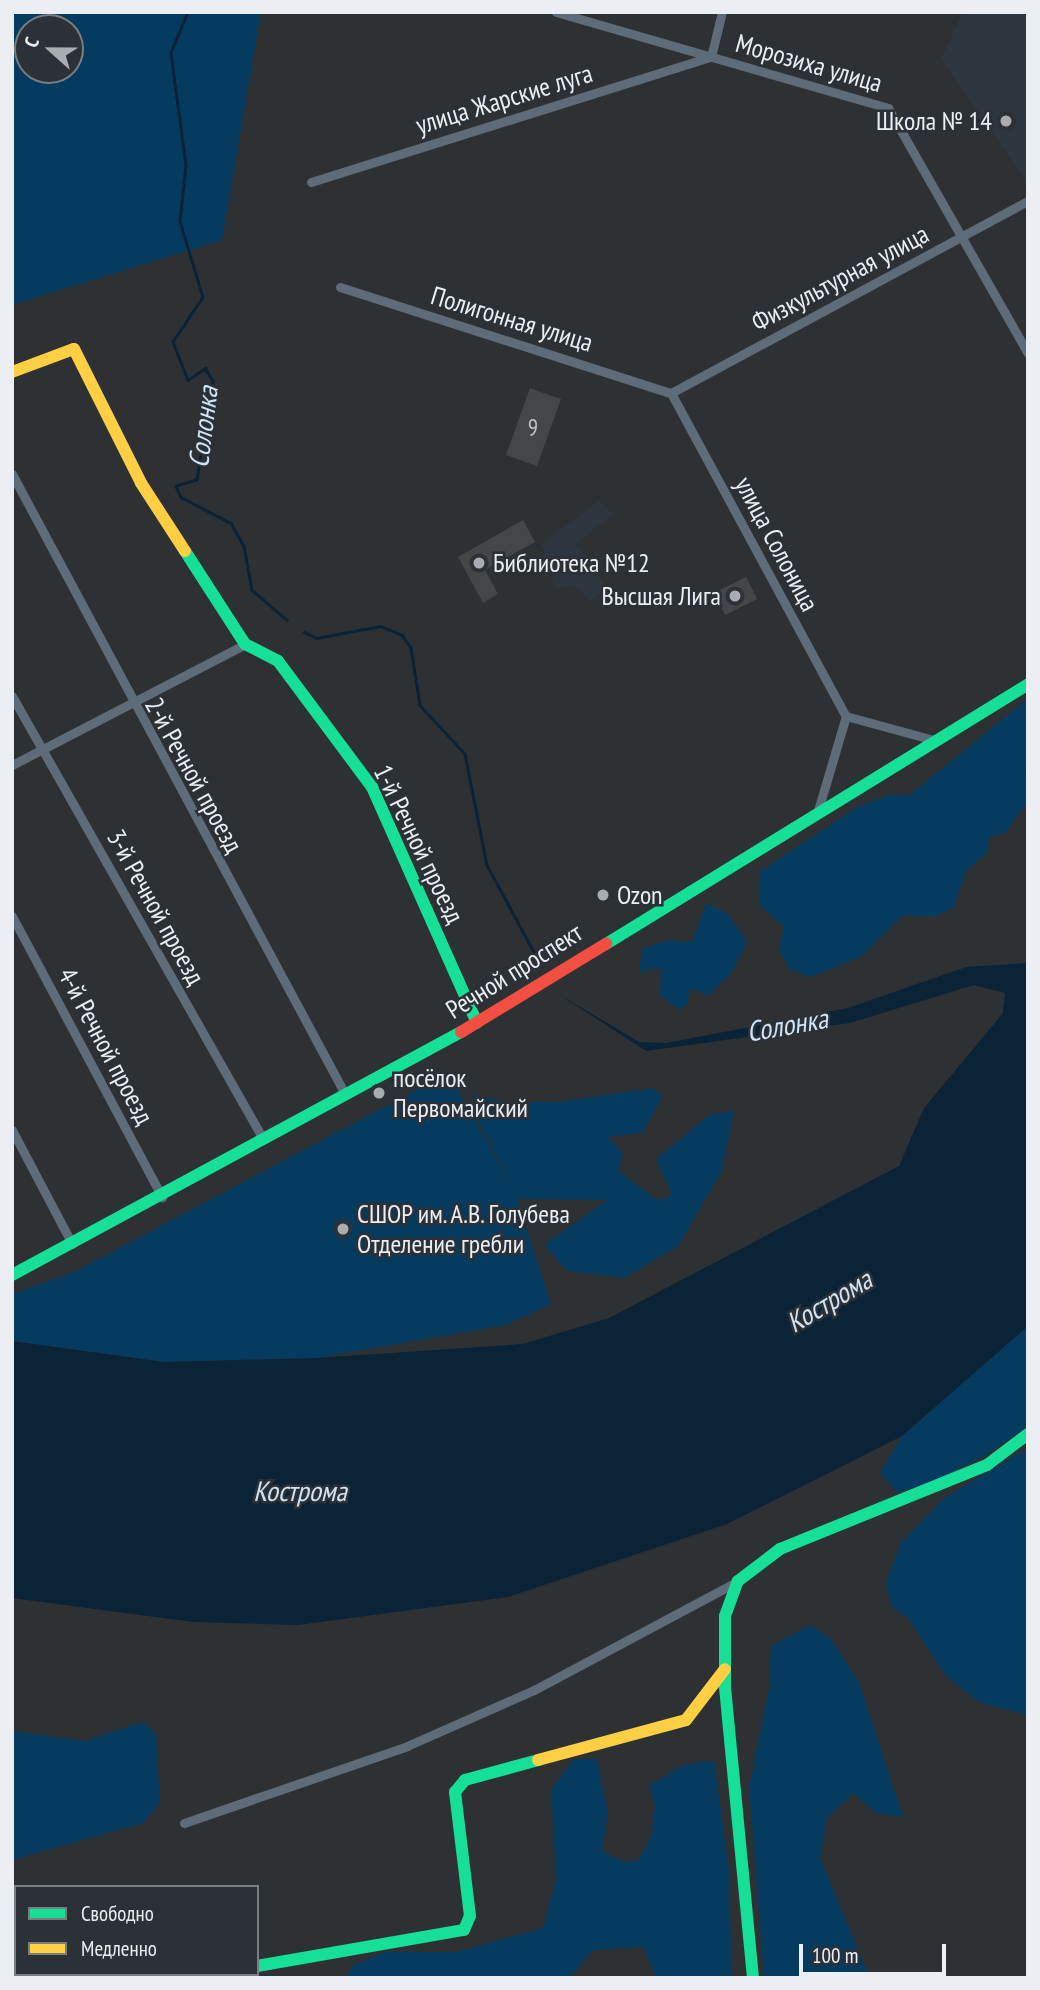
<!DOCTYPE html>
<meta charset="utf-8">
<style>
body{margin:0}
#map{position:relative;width:1040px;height:1990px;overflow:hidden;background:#2e3133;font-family:"PT Sans Narrow",sans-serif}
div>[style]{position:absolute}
.built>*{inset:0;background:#2d363f}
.green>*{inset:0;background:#063b60}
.water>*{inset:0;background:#0b2337}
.stream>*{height:2.5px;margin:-1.25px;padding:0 1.25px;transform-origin:1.25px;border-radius:1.25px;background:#0b2337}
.building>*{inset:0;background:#444648}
.street>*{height:9px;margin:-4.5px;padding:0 4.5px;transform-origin:4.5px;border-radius:4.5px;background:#5e6c79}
.fast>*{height:12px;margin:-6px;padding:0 6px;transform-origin:6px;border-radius:6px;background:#16e098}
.slow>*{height:12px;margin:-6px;padding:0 6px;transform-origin:6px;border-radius:6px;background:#ffcf43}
.jam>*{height:12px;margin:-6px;padding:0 6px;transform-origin:6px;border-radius:6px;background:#f24e42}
.dots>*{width:19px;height:19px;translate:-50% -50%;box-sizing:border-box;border:4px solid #2b3136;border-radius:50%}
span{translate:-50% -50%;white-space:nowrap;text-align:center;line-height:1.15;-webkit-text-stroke:5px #2b3136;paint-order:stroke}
.number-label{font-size:23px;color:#c1c5c8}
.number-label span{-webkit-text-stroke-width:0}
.street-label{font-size:26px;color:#ebeff3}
.poi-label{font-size:26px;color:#ebeff3}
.right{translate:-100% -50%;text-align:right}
.left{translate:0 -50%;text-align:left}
.water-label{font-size:28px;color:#d1e4f6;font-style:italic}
.frame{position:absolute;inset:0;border:14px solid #ebeff3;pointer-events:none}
.legend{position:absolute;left:14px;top:1885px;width:245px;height:91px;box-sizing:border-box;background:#2b3136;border:2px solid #787d82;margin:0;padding:9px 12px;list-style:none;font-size:21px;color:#ebeff3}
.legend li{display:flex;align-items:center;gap:14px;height:35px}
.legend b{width:35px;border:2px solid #787d82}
.north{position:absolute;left:14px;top:14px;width:70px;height:70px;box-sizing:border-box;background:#2b3136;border:2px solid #787d82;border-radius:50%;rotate:291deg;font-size:19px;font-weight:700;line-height:28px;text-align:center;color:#ebeff3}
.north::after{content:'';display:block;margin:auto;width:24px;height:32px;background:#a9acb0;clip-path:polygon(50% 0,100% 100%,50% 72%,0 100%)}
.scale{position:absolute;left:799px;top:1944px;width:147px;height:32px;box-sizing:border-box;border:4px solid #ebeff3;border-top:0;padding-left:9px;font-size:21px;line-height:24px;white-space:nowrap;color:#ebeff3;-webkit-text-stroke:5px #2b3136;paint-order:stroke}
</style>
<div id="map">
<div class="built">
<i style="clip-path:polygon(963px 12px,1028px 12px,1028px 183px,941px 59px)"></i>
<i style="clip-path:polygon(599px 501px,613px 514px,576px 544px,607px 588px,591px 601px,572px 585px,557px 589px,541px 544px)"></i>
</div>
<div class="green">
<i style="clip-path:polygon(evenodd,12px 12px,261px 12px,222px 240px,12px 305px,12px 12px,70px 28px,70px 70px,28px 70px,28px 28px,70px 28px)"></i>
<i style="clip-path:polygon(1028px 698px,1025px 805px,1005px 833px,989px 837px,988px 852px,966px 871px,953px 908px,937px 916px,902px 916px,862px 956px,811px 977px,790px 970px,779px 949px,784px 927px,759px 905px,759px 872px,857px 807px,888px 795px,910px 795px)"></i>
<i style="clip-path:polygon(706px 903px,728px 914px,747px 942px,732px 972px,709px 995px,690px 989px,687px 1005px,679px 1010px,660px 995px,661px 968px,639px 972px,642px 949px,668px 940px,692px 942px)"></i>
<i style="clip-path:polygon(448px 1073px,514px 1189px,479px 1123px,473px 1094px,507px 1102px,558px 1102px,652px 1088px,663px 1096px,642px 1133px,608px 1137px,623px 1153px,618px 1171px,659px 1201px,672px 1195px,656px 1159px,708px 1116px,734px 1110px,722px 1171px,678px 1246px,624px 1278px,568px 1271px,544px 1245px,607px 1200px,517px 1199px,551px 1304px,506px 1325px,316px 1358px,164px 1362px,12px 1341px,12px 1294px,76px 1271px)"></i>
<i style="clip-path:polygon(1028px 1326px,1028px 1426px,986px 1455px,923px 1487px,897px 1492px,880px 1473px,902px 1436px)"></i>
<i style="clip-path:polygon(1028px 1448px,1028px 1715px,980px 1703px,946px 1676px,908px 1618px,891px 1606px,886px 1582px,901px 1543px,944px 1498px)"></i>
<i style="clip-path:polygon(810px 1625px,832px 1640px,860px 1685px,903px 1817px,875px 1813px,853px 1793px,827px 1818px,820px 1858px,870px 1978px,764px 1978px,749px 1787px,769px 1688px,771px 1646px)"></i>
<i style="clip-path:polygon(142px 1722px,156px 1733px,160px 1803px,143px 1823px,12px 1860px,12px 1731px,85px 1741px)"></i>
<i style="clip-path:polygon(574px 1759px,597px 1759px,608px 1814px,602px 1851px,623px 1862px,638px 1861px,651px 1836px,655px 1806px,649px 1786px,683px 1765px,714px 1760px,729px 1870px,732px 1978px,657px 1978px,643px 1947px,593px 1950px,570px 1978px,346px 1978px,353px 1965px,385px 1952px,456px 1952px,543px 1928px,556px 1879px,551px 1790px)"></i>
</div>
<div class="water">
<i style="clip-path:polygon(1028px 963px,1028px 1326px,902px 1436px,727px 1524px,508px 1597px,298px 1625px,193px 1622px,12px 1598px,12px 1341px,164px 1362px,316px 1358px,523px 1344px,609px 1318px,899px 1166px,924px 1108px,1003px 1013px,1005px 993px,974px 985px,850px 1023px,646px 1051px,557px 993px,639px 1042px,666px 1043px,848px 1008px,966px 967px)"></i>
</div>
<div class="stream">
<i style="left:188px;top:12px;width:44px;rotate:112.5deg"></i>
<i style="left:171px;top:53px;width:113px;rotate:82.4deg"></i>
<i style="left:186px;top:165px;width:56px;rotate:96.1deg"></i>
<i style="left:180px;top:221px;width:79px;rotate:73.2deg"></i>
<i style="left:203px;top:297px;width:54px;rotate:123.7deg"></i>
<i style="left:173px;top:342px;width:41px;rotate:68.5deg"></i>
<i style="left:188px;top:380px;width:21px;rotate:-35deg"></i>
<i style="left:205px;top:368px;width:15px;rotate:58deg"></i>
<i style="left:213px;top:381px;width:100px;rotate:99.2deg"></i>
<i style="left:197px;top:480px;width:22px;rotate:164deg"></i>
<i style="left:176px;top:486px;width:12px;rotate:66deg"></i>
<i style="left:181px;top:497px;width:56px;rotate:27.5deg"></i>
<i style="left:231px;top:523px;width:26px;rotate:61deg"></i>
<i style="left:244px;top:546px;width:45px;rotate:79.7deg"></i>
<i style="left:252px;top:590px;width:46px;rotate:40.6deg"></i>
<i style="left:304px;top:632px;width:14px;rotate:25deg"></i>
<i style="left:317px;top:638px;width:64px;rotate:-10.8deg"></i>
<i style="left:380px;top:626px;width:24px;rotate:22deg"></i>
<i style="left:402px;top:635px;width:16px;rotate:55deg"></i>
<i style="left:411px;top:648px;width:58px;rotate:81deg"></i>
<i style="left:420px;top:705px;width:67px;rotate:47.4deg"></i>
<i style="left:465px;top:754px;width:113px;rotate:78.8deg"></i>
<i style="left:487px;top:865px;width:109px;rotate:61.6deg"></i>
</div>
<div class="building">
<i style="clip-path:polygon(530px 388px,561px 399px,537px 466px,506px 455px)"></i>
<i style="clip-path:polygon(523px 520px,535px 542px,485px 570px,498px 594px,483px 603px,458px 557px)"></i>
<i style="clip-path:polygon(746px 577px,757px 599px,725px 615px,714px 593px)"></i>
</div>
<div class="street">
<i style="left:556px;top:12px;width:346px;rotate:16.1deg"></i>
<i style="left:888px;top:108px;width:282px;rotate:60.3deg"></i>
<i style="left:311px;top:182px;width:419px;rotate:-17.4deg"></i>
<i style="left:711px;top:57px;width:46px;rotate:-76.3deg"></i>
<i style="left:340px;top:287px;width:348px;rotate:17.8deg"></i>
<i style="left:671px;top:393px;width:405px;rotate:-28.3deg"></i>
<i style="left:671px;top:393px;width:367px;rotate:61.6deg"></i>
<i style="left:12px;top:474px;width:704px;rotate:61.76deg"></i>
<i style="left:12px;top:696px;width:509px;rotate:60.46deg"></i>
<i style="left:846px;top:716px;width:91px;rotate:15.3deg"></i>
<i style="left:12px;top:765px;width:263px;rotate:-27.4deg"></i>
<i style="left:819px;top:807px;width:95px;rotate:-73.5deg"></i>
<i style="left:12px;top:916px;width:319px;rotate:61.9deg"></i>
<i style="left:12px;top:1130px;width:129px;rotate:62.2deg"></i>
<i style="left:184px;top:1823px;width:236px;rotate:-19deg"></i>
<i style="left:407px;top:1746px;width:139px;rotate:-23.8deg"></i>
<i style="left:534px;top:1690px;width:231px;rotate:-28.1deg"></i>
<i style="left:189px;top:1978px;width:19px;rotate:-12deg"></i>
</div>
<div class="fast">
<i style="left:185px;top:551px;width:111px;rotate:57.2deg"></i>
<i style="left:245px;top:644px;width:37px;rotate:27deg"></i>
<i style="left:278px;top:661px;width:157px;rotate:53.3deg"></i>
<i style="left:372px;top:787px;width:258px;rotate:66deg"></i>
<i style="left:606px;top:944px;width:496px;rotate:-31.6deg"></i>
<i style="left:12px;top:1275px;width:511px;rotate:-28.42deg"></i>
<i style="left:257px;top:1966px;width:210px;rotate:-9.9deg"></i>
<i style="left:464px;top:1930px;width:15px;rotate:-67deg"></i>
<i style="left:470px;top:1916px;width:125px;rotate:-96.9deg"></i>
<i style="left:455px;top:1792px;width:16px;rotate:-50deg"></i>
<i style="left:465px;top:1780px;width:76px;rotate:-15.3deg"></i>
<i style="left:753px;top:1978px;width:294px;rotate:-95.5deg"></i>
<i style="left:725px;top:1685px;width:69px;rotate:-90deg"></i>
<i style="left:725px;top:1616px;width:37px;rotate:-70deg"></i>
<i style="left:738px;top:1581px;width:53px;rotate:-37.3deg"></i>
<i style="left:780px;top:1549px;width:223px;rotate:-22.1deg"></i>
<i style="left:987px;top:1465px;width:51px;rotate:-37.1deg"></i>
</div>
<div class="slow">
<i style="left:12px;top:372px;width:66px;rotate:-20.4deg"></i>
<i style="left:74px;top:349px;width:150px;rotate:63.4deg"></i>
<i style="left:141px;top:483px;width:81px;rotate:57.1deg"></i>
<i style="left:538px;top:1760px;width:153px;rotate:-15.1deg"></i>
<i style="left:686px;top:1720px;width:64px;rotate:-52.6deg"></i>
</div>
<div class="jam">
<i style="left:461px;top:1032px;width:170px;rotate:-31.3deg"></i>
</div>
<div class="dots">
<i style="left:1006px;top:121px;background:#a9acb0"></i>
<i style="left:479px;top:563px;background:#a9acb0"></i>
<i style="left:735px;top:596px;background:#a9acb0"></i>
<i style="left:603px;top:895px;background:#a9acb0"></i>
<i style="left:379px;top:1093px;background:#a9acb0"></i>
<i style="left:343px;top:1229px;background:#a9acb0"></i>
</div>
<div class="number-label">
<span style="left:533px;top:427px">9</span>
</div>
<div class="street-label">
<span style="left:809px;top:63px;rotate:16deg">Морозиха улица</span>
<span style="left:504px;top:99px;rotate:-17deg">улица Жарские луга</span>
<span style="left:840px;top:278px;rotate:-28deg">Физкультурная улица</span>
<span style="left:512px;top:319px;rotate:17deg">Полигонная улица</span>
<span style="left:777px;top:544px;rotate:62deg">улица Солоница</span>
<span style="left:194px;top:775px;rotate:61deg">2-й Речной проезд</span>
<span style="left:419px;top:844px;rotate:64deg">1-й Речной проезд</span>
<span style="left:156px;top:907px;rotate:61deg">3-й Речной проезд</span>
<span style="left:514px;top:971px;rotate:-32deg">Речной проспект</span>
<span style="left:106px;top:1046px;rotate:62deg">4-й Речной проезд</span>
</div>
<div class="poi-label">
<span class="right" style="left:992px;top:121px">Школа № 14</span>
<span class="left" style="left:493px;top:563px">Библиотека №12</span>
<span class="right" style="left:721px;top:596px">Высшая Лига</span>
<span class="left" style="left:617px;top:895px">Ozon</span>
<span class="left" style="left:393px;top:1093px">посёлок<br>Первомайский</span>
<span class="left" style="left:357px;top:1229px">СШОР им. А.В. Голубева<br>Отделение гребли</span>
</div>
<div class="water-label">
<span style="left:203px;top:427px;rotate:-83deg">Солонка</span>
<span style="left:787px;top:1025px;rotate:-10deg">Солонка</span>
<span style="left:829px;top:1301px;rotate:-31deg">Кострома</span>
<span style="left:300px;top:1491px">Кострома</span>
</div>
<div class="frame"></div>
<ul class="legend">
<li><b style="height:9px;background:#16e098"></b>Свободно</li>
<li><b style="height:9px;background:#ffcf43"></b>Медленно</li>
</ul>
<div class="north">С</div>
<div class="scale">100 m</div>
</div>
